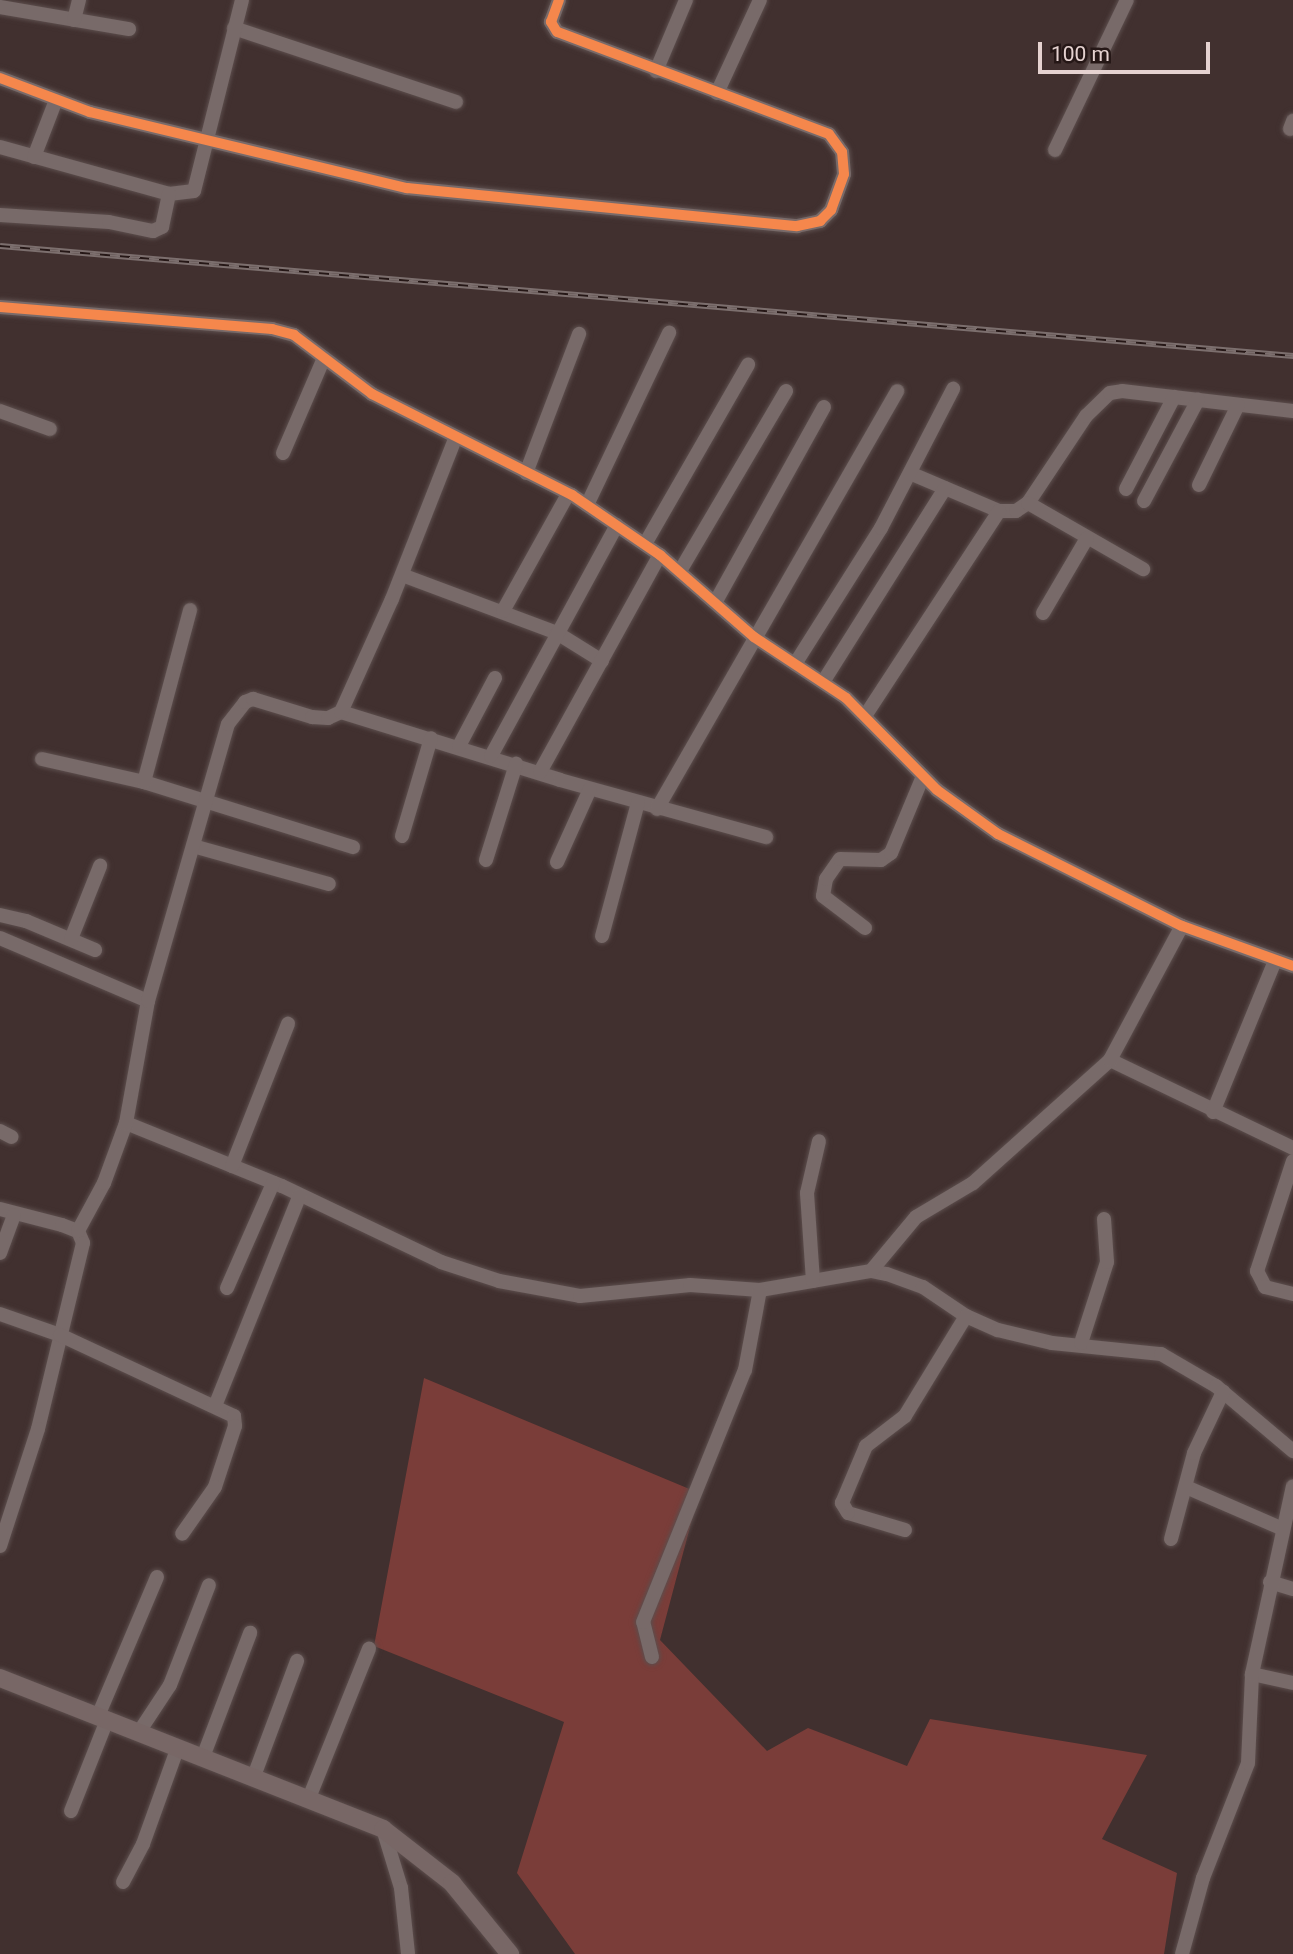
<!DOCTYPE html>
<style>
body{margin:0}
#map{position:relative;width:1293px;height:1954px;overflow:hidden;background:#41302f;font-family:Roboto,sans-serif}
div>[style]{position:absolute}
.green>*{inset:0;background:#7a3d39}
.roads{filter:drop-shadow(0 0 2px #5c4e4d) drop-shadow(0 0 2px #5c4e4d)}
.minor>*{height:14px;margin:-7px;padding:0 7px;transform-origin:7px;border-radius:7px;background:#786a69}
.major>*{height:18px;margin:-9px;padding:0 9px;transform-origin:9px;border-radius:9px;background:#786766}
.rail>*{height:6px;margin-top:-3px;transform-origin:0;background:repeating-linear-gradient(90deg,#251716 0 10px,#7c6f6e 0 20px);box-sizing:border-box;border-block:2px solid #7c6f6e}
.cycleway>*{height:10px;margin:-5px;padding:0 5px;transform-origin:5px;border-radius:5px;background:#f5874c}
span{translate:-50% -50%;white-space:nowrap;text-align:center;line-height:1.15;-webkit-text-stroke:6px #251716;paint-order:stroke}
.scale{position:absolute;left:1038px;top:42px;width:172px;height:32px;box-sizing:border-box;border:4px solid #e5d2d0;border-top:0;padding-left:9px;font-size:21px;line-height:24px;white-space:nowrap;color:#e5d2d0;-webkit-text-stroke:5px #251716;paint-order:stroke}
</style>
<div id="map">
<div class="green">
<i style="clip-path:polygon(424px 1378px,699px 1493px,660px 1640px,767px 1751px,808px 1728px,907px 1766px,930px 1719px,1147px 1755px,1102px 1839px,1177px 1873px,1164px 1954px,575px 1954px,517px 1873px,564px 1722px,374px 1646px)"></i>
</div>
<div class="roads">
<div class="minor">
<i style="left:0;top:7px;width:131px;rotate:9.7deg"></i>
<i style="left:74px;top:20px;width:21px;rotate:-76deg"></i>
<i style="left:234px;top:28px;width:234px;rotate:18.4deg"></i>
<i style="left:656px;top:71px;width:77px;rotate:-67.1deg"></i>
<i style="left:0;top:78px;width:96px;rotate:20.7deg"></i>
<i style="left:90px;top:112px;width:326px;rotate:13.5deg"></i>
<i style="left:407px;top:188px;width:392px;rotate:5.6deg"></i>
<i style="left:797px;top:226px;width:24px;rotate:-12deg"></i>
<i style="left:820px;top:221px;width:16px;rotate:-45deg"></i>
<i style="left:831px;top:210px;width:38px;rotate:-70deg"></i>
<i style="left:844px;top:174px;width:22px;rotate:-95deg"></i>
<i style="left:842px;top:152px;width:22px;rotate:-126deg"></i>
<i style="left:829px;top:134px;width:290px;rotate:-159.4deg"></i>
<i style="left:557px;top:32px;width:12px;rotate:-121deg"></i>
<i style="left:551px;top:22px;width:23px;rotate:-70deg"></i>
<i style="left:717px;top:93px;width:102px;rotate:-65.2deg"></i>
<i style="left:1290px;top:129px;width:9px;rotate:-69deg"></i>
<i style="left:0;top:147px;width:175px;rotate:15.5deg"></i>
<i style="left:169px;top:194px;width:25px;rotate:-7deg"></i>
<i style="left:194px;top:191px;width:197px;rotate:-75.9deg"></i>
<i style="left:1055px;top:150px;width:166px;rotate:-64.4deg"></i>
<i style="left:34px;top:157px;width:61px;rotate:-68.9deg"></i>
<i style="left:0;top:215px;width:109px;rotate:3.7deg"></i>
<i style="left:109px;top:222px;width:45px;rotate:11.6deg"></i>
<i style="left:153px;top:231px;width:10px;rotate:-24deg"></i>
<i style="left:162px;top:227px;width:34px;rotate:-78deg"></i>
<i style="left:0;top:307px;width:273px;rotate:4.6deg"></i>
<i style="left:272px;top:329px;width:23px;rotate:15deg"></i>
<i style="left:294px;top:335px;width:98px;rotate:37.1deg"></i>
<i style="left:372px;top:394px;width:224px;rotate:26.8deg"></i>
<i style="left:572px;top:495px;width:107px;rotate:34.3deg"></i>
<i style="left:660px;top:555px;width:125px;rotate:41.1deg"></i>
<i style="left:754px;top:637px;width:110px;rotate:33.5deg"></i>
<i style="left:846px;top:698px;width:129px;rotate:45.3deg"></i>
<i style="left:937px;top:790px;width:75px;rotate:35.8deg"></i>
<i style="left:998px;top:834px;width:206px;rotate:26.6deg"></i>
<i style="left:1182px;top:926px;width:118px;rotate:19.8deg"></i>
<i style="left:0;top:411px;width:53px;rotate:19.8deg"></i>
<i style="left:283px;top:453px;width:103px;rotate:-66.7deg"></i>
<i style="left:526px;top:473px;width:149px;rotate:-69.1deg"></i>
<i style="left:912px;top:474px;width:95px;rotate:23deg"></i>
<i style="left:999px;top:511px;width:17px"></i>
<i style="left:1016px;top:511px;width:14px;rotate:-34deg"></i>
<i style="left:1028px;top:503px;width:105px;rotate:-56.3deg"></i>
<i style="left:1086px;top:416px;width:33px;rotate:-44deg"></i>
<i style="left:1110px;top:393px;width:12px;rotate:-9deg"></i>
<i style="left:1122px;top:391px;width:172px;rotate:6.7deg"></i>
<i style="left:1199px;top:485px;width:89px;rotate:-64deg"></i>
<i style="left:1126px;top:489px;width:104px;rotate:-62.4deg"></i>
<i style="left:1144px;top:501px;width:115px;rotate:-61.9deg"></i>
<i style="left:1028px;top:503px;width:133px;rotate:29.9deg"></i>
<i style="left:587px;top:505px;width:191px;rotate:-64.5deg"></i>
<i style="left:645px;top:544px;width:207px;rotate:-60.1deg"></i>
<i style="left:680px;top:571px;width:209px;rotate:-59.5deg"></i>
<i style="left:402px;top:575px;width:165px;rotate:20.5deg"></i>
<i style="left:557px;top:633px;width:53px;rotate:31.9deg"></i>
<i style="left:716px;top:601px;width:222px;rotate:-60.9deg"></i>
<i style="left:503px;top:611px;width:134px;rotate:-60.9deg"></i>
<i style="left:1043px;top:613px;width:87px;rotate:-59.6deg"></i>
<i style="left:795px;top:664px;width:161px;rotate:-57.7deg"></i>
<i style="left:881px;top:528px;width:157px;rotate:-62.6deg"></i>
<i style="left:823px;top:682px;width:229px;rotate:-57.8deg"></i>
<i style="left:341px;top:712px;width:229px;rotate:17.2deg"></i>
<i style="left:560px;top:780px;width:214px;rotate:15.5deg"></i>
<i style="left:865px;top:716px;width:245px;rotate:-56.8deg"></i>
<i style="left:459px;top:746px;width:77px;rotate:-62.1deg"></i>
<i style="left:491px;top:756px;width:263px;rotate:-61.4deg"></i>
<i style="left:42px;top:759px;width:105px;rotate:12.7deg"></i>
<i style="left:144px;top:782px;width:219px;rotate:17.3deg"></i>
<i style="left:540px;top:772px;width:248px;rotate:-61.1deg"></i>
<i style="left:144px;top:782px;width:178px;rotate:-75deg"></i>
<i style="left:657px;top:809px;width:482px;rotate:-60.1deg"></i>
<i style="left:402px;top:836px;width:102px;rotate:-73.5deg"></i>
<i style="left:193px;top:846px;width:141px;rotate:15.6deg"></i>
<i style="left:486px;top:860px;width:101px;rotate:-72.6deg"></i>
<i style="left:557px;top:862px;width:80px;rotate:-65.7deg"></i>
<i style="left:0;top:915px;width:27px;rotate:13deg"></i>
<i style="left:26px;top:921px;width:75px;rotate:22.8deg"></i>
<i style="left:865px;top:928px;width:53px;rotate:-142.7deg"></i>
<i style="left:823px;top:896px;width:17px;rotate:-80deg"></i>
<i style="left:826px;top:879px;width:24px;rotate:-55deg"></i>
<i style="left:840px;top:859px;width:41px;rotate:1.4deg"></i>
<i style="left:881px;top:860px;width:12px;rotate:-35deg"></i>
<i style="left:891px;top:853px;width:83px;rotate:-67.4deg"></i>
<i style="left:602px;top:936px;width:138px;rotate:-74.9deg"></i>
<i style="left:0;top:938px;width:161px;rotate:23.1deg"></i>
<i style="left:71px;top:939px;width:79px;rotate:-68.3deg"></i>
<i style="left:1110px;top:1060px;width:203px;rotate:25.7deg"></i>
<i style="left:1213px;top:1112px;width:163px;rotate:-67.7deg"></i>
<i style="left:126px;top:1123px;width:168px;rotate:22deg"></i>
<i style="left:282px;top:1186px;width:176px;rotate:25.5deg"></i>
<i style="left:441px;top:1262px;width:61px;rotate:18.1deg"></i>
<i style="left:499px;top:1281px;width:82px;rotate:10.5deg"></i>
<i style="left:580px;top:1296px;width:111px;rotate:-5.7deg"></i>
<i style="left:690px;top:1285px;width:70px;rotate:4.1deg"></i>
<i style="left:760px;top:1290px;width:113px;rotate:-9.7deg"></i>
<i style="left:871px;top:1271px;width:16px;rotate:11deg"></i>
<i style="left:887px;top:1274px;width:38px;rotate:20deg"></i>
<i style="left:923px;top:1287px;width:52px;rotate:34deg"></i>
<i style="left:966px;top:1316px;width:35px;rotate:24deg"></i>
<i style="left:998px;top:1330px;width:56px;rotate:13.5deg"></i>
<i style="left:1052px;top:1343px;width:110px;rotate:5.8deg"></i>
<i style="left:1161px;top:1354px;width:64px;rotate:30.2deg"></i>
<i style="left:1216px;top:1386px;width:101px;rotate:40.2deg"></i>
<i style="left:0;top:1131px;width:13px;rotate:27deg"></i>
<i style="left:1293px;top:1161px;width:116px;rotate:108.1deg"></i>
<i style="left:1257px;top:1271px;width:18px;rotate:63deg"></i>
<i style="left:1265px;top:1287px;width:29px;rotate:14deg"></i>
<i style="left:232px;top:1166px;width:153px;rotate:-68.5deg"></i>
<i style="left:0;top:1209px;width:64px;rotate:14.5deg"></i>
<i style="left:62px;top:1225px;width:17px;rotate:21deg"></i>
<i style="left:78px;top:1231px;width:13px;rotate:67deg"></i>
<i style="left:83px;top:1243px;width:191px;rotate:103.6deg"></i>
<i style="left:38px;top:1429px;width:123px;rotate:108deg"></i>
<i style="left:78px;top:1231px;width:55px;rotate:-61.6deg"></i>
<i style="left:104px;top:1183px;width:64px;rotate:-69.9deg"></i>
<i style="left:126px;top:1123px;width:124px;rotate:-79.8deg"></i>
<i style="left:148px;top:1001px;width:288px;rotate:-73.9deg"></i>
<i style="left:228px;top:724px;width:28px;rotate:-52deg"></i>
<i style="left:245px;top:702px;width:9px;rotate:-21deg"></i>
<i style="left:253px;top:699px;width:62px;rotate:17deg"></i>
<i style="left:312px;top:717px;width:16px;rotate:4deg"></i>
<i style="left:328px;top:718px;width:14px;rotate:-25deg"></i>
<i style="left:341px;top:712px;width:124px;rotate:-65.7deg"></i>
<i style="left:392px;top:599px;width:172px;rotate:-68.5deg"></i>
<i style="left:0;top:1253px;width:40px;rotate:-69.8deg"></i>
<i style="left:871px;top:1271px;width:70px;rotate:-50.2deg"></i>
<i style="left:916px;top:1217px;width:66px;rotate:-30.8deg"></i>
<i style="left:973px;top:1183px;width:184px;rotate:-41.9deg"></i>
<i style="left:1110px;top:1060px;width:152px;rotate:-61.8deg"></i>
<i style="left:813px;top:1281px;width:88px;rotate:-93.9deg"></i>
<i style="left:807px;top:1193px;width:53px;rotate:-77deg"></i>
<i style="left:227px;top:1288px;width:115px;rotate:-66.3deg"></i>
<i style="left:0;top:1314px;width:64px;rotate:19.3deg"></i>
<i style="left:60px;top:1335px;width:192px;rotate:25deg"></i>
<i style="left:234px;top:1416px;width:10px;rotate:84deg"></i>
<i style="left:235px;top:1426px;width:64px;rotate:108.2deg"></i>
<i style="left:215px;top:1487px;width:57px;rotate:125.1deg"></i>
<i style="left:1081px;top:1343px;width:85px;rotate:-72.2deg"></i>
<i style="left:1107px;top:1262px;width:43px;rotate:-94deg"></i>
<i style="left:215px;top:1406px;width:227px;rotate:-68.1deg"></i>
<i style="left:1186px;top:1487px;width:106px;rotate:23.4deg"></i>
<i style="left:905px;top:1530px;width:59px;rotate:-163.4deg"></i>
<i style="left:848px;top:1513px;width:12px;rotate:-121deg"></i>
<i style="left:842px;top:1503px;width:62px;rotate:-67.2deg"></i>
<i style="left:866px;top:1446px;width:49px;rotate:-37.6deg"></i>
<i style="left:905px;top:1416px;width:117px;rotate:-58.6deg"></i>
<i style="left:1171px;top:1539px;width:89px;rotate:-75deg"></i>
<i style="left:1194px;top:1453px;width:68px;rotate:-64.6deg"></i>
<i style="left:1270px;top:1582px;width:24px;rotate:17deg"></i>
<i style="left:652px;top:1657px;width:36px;rotate:-104deg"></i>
<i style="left:643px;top:1622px;width:272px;rotate:-68deg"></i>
<i style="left:745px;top:1370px;width:81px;rotate:-79.4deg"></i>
<i style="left:1252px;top:1674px;width:42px;rotate:12.4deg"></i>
<i style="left:98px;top:1716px;width:151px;rotate:-67deg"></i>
<i style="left:139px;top:1732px;width:56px;rotate:-56.6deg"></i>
<i style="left:170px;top:1685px;width:107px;rotate:-68.7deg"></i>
<i style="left:203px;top:1757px;width:133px;rotate:-69.2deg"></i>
<i style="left:254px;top:1776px;width:123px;rotate:-69.5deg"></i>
<i style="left:309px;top:1798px;width:161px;rotate:-68.1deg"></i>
<i style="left:71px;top:1811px;width:98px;rotate:-68.4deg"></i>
<i style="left:383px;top:1829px;width:62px;rotate:73deg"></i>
<i style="left:401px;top:1888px;width:66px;rotate:83.9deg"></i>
<i style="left:123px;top:1882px;width:43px;rotate:-62.2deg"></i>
<i style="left:143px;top:1844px;width:103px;rotate:-70.2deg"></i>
<i style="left:1182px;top:1954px;width:79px;rotate:-74.6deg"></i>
<i style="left:1203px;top:1878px;width:123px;rotate:-68.6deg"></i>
<i style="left:1248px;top:1763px;width:89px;rotate:-87.4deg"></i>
<i style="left:1252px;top:1674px;width:192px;rotate:-77.7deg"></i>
</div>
<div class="major">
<i style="left:0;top:1678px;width:412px;rotate:21.5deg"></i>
<i style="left:383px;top:1829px;width:88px;rotate:38deg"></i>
<i style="left:452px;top:1883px;width:92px;rotate:50.8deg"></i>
</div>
</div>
<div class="rail">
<i style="left:0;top:246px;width:1298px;rotate:4.86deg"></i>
</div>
<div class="cycleway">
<i style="left:0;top:78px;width:96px;rotate:20.7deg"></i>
<i style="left:90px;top:112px;width:326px;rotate:13.5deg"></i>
<i style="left:407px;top:188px;width:392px;rotate:5.6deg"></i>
<i style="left:797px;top:226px;width:24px;rotate:-12deg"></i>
<i style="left:820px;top:221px;width:16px;rotate:-45deg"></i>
<i style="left:831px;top:210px;width:38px;rotate:-70deg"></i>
<i style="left:844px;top:174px;width:22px;rotate:-95deg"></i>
<i style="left:842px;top:152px;width:22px;rotate:-126deg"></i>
<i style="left:829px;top:134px;width:290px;rotate:-159.4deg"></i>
<i style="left:557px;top:32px;width:12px;rotate:-121deg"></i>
<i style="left:551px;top:22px;width:23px;rotate:-70deg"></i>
<i style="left:0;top:307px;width:273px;rotate:4.6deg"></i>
<i style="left:272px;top:329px;width:23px;rotate:15deg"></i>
<i style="left:294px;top:335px;width:98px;rotate:37.1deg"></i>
<i style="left:372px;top:394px;width:224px;rotate:26.8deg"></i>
<i style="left:572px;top:495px;width:107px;rotate:34.3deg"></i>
<i style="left:660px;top:555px;width:125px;rotate:41.1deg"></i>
<i style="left:754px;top:637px;width:110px;rotate:33.5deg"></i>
<i style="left:846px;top:698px;width:129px;rotate:45.3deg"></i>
<i style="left:937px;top:790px;width:75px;rotate:35.8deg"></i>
<i style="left:998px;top:834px;width:206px;rotate:26.6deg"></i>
<i style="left:1182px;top:926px;width:118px;rotate:19.8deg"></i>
</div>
<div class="scale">100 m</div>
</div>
